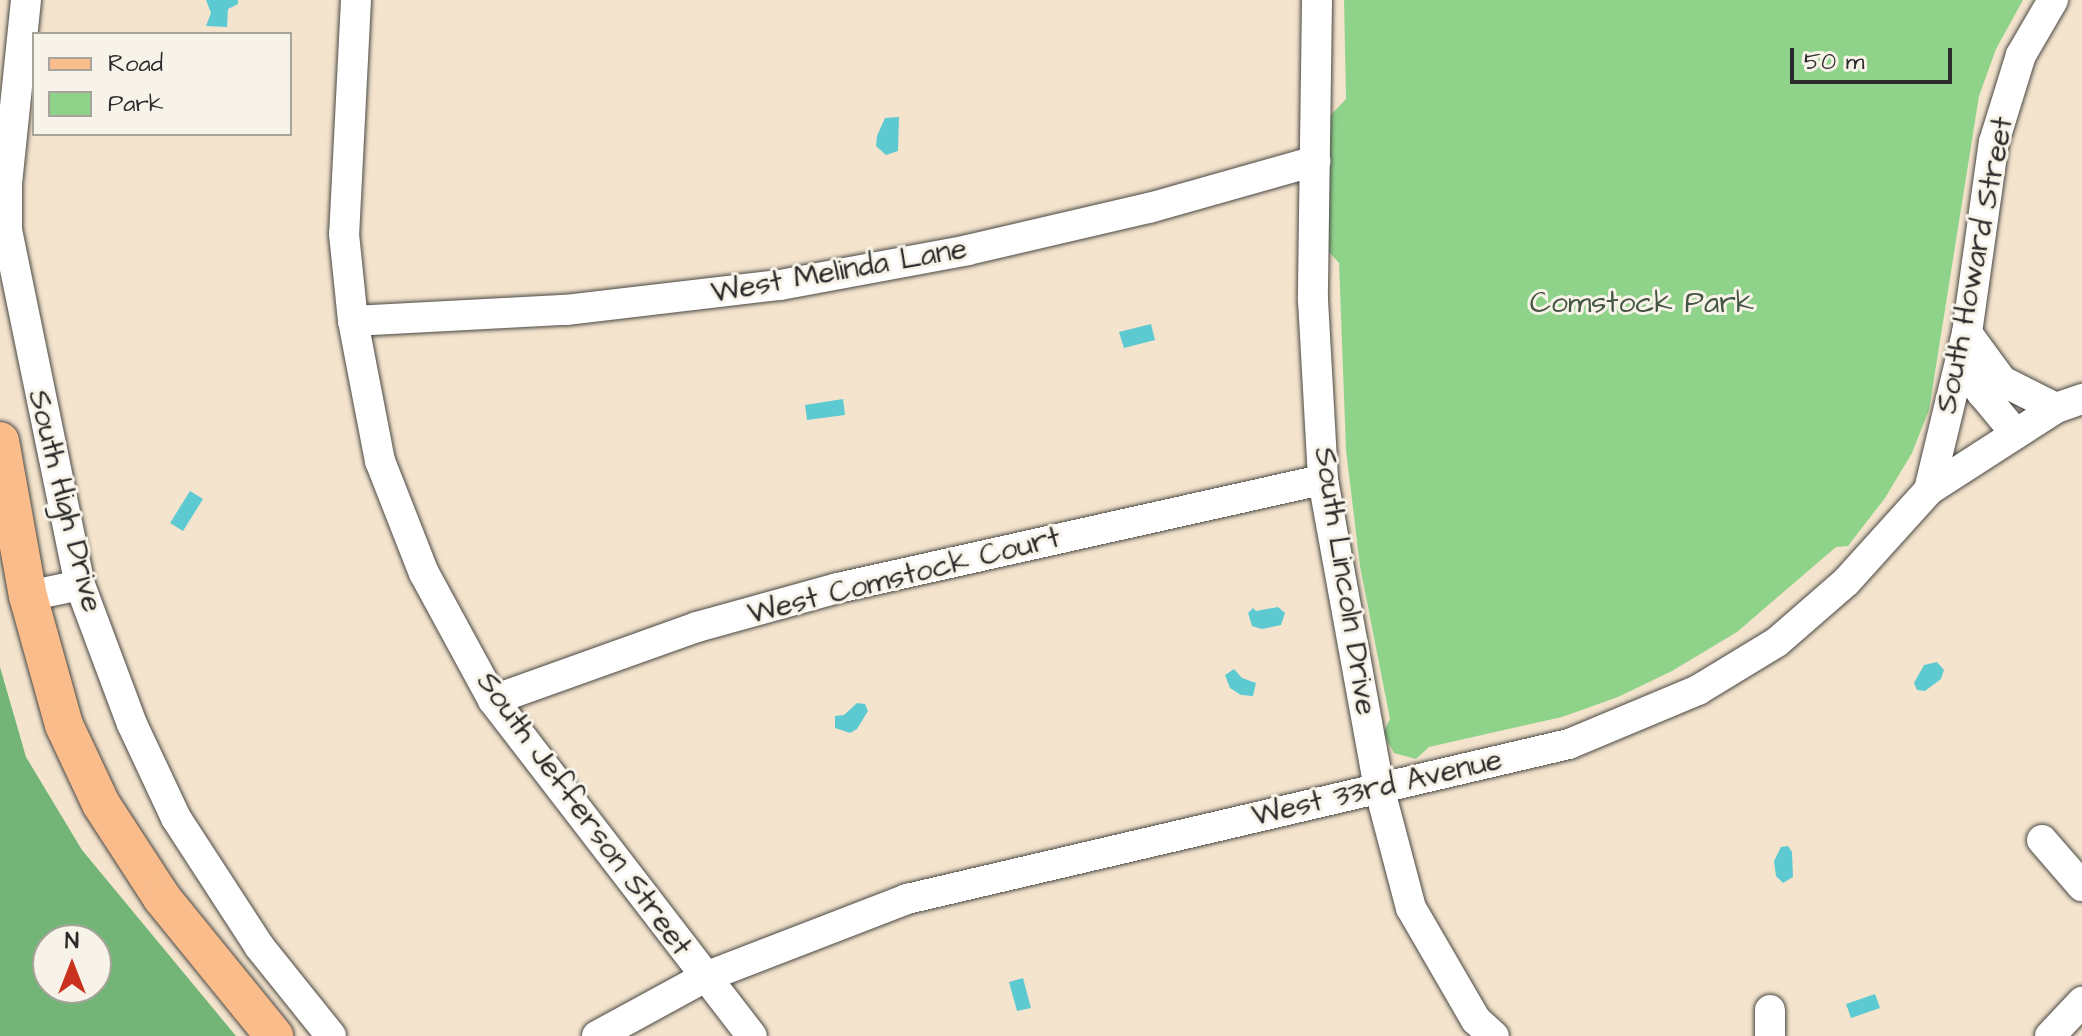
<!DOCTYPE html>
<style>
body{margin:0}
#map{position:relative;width:2082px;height:1036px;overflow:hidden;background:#f4e4cd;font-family:"Architects Daughter",sans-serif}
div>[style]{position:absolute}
.green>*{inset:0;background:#8fd38b}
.forest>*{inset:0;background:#73b577}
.water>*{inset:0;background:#5dcad2}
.roads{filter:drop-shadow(0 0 2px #494743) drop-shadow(0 0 2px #494743)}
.minor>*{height:30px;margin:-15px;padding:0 15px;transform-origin:15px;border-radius:15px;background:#fff}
.major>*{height:38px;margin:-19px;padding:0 19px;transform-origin:19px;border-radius:19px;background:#fabc8b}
span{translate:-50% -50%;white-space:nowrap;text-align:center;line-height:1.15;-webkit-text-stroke:6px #f7f3e8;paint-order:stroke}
.street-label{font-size:30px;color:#2b2b2b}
.park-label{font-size:30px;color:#445543}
.legend{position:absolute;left:32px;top:32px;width:260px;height:104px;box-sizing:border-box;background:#f7f3e8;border:2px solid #a5a39c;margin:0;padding:10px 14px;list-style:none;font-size:24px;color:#2b2b2b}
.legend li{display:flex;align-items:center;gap:16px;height:40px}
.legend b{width:40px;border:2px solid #a5a39c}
.north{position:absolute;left:32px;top:924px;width:80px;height:80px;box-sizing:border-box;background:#f7f3e8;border:2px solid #a5a39c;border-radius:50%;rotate:0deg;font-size:22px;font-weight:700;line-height:32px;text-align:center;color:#2b2b2b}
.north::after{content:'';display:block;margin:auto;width:28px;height:36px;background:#c8321e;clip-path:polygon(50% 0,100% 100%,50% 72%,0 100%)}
.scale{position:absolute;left:1790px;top:48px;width:162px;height:36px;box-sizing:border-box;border:4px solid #2b2b2b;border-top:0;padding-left:10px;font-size:24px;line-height:28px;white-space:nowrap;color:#2b2b2b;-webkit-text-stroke:6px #f7f3e8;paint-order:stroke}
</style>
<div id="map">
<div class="green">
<i style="clip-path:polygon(1344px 0,2023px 0,1996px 49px,1979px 96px,1929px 410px,1912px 453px,1885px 498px,1848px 546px,1836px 547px,1737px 632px,1672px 671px,1618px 697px,1562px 717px,1429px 747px,1416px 759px,1394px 753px,1383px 733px,1390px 719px,1360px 566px,1346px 450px,1339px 263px,1329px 252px,1329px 117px,1346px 99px)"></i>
</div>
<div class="forest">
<i style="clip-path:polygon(evenodd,0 667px,26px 757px,82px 850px,236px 1036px,0 1036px,0 667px,48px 940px,96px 940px,96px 988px,48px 988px,48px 940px)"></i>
</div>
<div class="water">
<i style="clip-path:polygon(206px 0,238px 0,238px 4px,228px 9px,227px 27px,206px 26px,211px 13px)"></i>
<i style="clip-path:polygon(899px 117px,898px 151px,886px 155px,876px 146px,877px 136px,885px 118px)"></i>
<i style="clip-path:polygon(1151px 324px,1155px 340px,1124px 348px,1119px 332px)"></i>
<i style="clip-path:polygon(843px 399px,845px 415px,807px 420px,805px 405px)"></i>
<i style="clip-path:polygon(190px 491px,203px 499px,183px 531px,170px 523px)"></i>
<i style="clip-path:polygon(1278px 607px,1285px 613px,1281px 625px,1262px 629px,1252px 626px,1248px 613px,1253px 608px,1256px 611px)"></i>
<i style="clip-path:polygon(1937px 662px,1944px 670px,1941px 679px,1925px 691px,1917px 690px,1914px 683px,1924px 665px)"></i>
<i style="clip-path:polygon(1234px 669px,1242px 678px,1256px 683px,1253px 696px,1241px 695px,1230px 688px,1225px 675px)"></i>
<i style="clip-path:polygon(857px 703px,865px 704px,868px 711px,857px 729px,850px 733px,835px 728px,835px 716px,844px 715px)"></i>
<i style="clip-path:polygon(1788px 846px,1792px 852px,1793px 877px,1783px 883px,1776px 876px,1774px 861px,1781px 847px)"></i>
<i style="clip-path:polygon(1023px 978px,1031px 1008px,1017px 1011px,1009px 982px)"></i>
<i style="clip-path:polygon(1875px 994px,1880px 1008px,1851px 1018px,1846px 1004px)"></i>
</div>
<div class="roads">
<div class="minor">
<i style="left:26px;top:0;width:184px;rotate:95.9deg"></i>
<i style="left:7px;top:183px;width:47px;rotate:90deg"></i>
<i style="left:7px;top:230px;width:362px;rotate:78.4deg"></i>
<i style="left:80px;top:585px;width:148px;rotate:69.5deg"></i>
<i style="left:132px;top:724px;width:104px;rotate:64.9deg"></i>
<i style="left:176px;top:818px;width:153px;rotate:57deg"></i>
<i style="left:259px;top:946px;width:115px;rotate:51.3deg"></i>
<i style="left:356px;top:0;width:234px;rotate:92.9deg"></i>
<i style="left:344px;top:234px;width:87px;rotate:84.1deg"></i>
<i style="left:353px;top:321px;width:143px;rotate:79.1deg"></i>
<i style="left:380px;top:461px;width:120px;rotate:68.6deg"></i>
<i style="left:424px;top:573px;width:145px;rotate:61.5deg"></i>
<i style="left:493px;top:700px;width:424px;rotate:52.4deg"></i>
<i style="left:1317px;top:0;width:300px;rotate:90.8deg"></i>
<i style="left:1313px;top:300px;width:180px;rotate:86.8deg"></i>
<i style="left:1323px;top:480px;width:312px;rotate:79.7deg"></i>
<i style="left:1379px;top:787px;width:125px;rotate:75.2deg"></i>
<i style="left:1411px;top:908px;width:129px;rotate:59.9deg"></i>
<i style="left:1476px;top:1020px;width:24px;rotate:42deg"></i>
<i style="left:353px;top:321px;width:213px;rotate:-3deg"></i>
<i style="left:566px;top:310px;width:215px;rotate:-6.7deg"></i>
<i style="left:780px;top:285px;width:191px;rotate:-10.5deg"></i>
<i style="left:968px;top:250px;width:186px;rotate:-13.1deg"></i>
<i style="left:1149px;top:208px;width:173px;rotate:-15.8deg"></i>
<i style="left:1967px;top:333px;width:59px;rotate:53.9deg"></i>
<i style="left:2002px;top:381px;width:60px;rotate:26.6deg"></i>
<i style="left:1961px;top:360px;width:39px;rotate:58deg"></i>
<i style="left:1982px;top:393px;width:53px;rotate:50.3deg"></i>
<i style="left:1929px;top:490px;width:162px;rotate:-76.4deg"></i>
<i style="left:1967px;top:333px;width:193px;rotate:-82deg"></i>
<i style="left:1994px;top:142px;width:91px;rotate:-72.8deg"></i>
<i style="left:2021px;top:55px;width:64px;rotate:-59.8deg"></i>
<i style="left:28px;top:596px;width:53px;rotate:-11.9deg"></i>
<i style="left:493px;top:700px;width:217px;rotate:-19.7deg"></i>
<i style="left:697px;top:627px;width:146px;rotate:-15.5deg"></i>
<i style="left:838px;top:588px;width:497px;rotate:-12.6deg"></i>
<i style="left:2042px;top:840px;width:61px;rotate:49deg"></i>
<i style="left:597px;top:1036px;width:123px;rotate:-28.6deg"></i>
<i style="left:705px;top:977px;width:217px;rotate:-21.1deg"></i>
<i style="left:907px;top:899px;width:680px;rotate:-13.18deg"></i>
<i style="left:1569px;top:744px;width:140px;rotate:-22.7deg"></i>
<i style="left:1698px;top:690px;width:92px;rotate:-31.3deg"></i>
<i style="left:1777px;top:642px;width:91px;rotate:-41deg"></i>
<i style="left:1846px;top:582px;width:124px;rotate:-47.9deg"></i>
<i style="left:1929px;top:490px;width:151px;rotate:-32.8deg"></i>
<i style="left:2056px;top:408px;width:28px;rotate:-19deg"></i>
<i style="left:1770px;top:1036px;width:26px;rotate:-90deg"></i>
<i style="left:2050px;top:1036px;width:47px;rotate:-46.7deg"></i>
</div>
<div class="major">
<i style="left:0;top:441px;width:158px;rotate:79.8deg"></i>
<i style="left:28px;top:596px;width:134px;rotate:74.4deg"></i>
<i style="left:64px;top:725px;width:87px;rotate:64.9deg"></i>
<i style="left:101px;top:804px;width:112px;rotate:57deg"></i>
<i style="left:162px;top:898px;width:178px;rotate:50.9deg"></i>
</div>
</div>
<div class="street-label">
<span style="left:1975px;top:265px;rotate:-79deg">South Howard Street</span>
<span style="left:839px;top:271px;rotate:-10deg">West Melinda Lane</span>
<span style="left:65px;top:501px;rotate:76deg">South High Drive</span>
<span style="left:904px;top:576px;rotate:-14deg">West Comstock Court</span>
<span style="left:1345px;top:581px;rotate:81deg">South Lincoln Drive</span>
<span style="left:1377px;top:788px;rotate:-13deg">West 33rd Avenue</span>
<span style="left:584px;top:814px;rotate:54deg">South Jefferson Street</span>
</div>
<div class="park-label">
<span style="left:1642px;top:303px">Comstock Park</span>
</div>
<ul class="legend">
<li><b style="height:10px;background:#fabc8b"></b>Road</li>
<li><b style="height:22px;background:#8fd38b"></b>Park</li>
</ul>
<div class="north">N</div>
<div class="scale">50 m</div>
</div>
